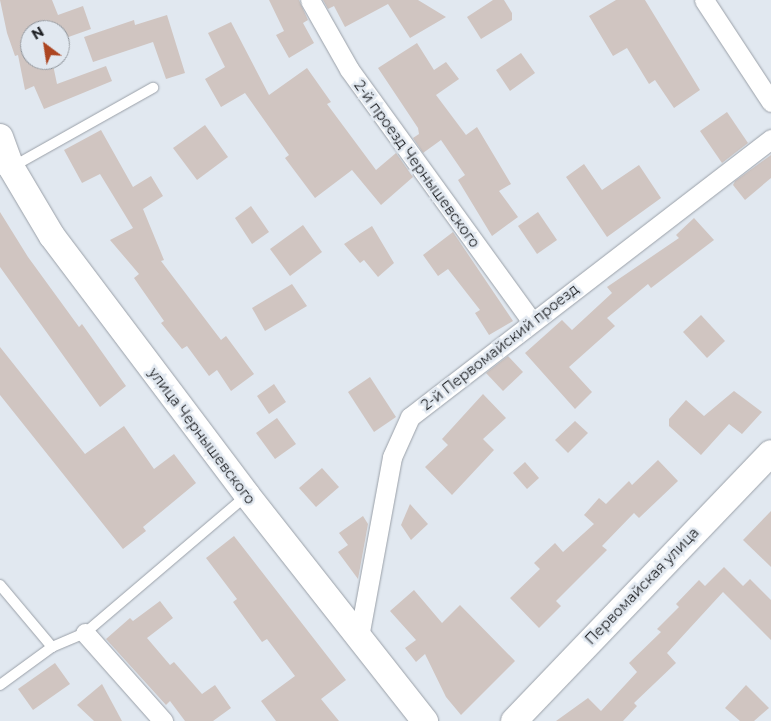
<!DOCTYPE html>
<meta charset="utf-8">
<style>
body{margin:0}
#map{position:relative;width:771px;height:721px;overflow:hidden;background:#e1e8f0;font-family:Montserrat,sans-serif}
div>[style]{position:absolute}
.building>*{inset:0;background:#d0c5c1}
.roads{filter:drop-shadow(0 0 1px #9aa0a8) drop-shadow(0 0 1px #9aa0a8)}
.lane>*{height:10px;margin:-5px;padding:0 5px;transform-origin:5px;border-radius:5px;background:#fff}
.street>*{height:19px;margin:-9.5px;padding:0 9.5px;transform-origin:9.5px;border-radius:9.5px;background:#fff}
.secondary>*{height:26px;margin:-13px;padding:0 13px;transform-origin:13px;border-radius:13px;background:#fff}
span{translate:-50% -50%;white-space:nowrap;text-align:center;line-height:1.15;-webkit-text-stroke:5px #e1e8f0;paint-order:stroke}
.street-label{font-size:14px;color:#1c1e21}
.north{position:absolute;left:20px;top:20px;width:50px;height:50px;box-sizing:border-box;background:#e1e8f0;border:1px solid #92979d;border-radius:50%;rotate:329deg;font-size:14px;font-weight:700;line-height:20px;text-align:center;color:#1c1e21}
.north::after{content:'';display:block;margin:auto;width:18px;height:22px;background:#ac4521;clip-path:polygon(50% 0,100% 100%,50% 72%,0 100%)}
</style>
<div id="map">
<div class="building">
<i style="clip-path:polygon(0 0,52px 0,58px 15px,83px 6px,91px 29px,60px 40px,60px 30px,30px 30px,30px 60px,52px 60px,57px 84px,106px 66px,112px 81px,44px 109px,34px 86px,25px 90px,18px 55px,15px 56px,7px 33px)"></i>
<i style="clip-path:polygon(269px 0,299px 0,308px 20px,303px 23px,314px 43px,289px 58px,276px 35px,284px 31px)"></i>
<i style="clip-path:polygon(323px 0,418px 0,446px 17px,410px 38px,388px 4px,345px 27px,334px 6px,328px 9px)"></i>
<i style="clip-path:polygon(493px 0,504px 0,512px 13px,512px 20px,481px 39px,467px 17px)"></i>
<i style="clip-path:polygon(616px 0,645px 0,700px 90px,674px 108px,655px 80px,649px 84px,627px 48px,613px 56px,589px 16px)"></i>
<i style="clip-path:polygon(167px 15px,185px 73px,166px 79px,153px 42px,93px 62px,84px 37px,134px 20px,135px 25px)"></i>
<i style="clip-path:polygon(231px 22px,269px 95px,307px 68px,331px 102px,327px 104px,376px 170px,396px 153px,413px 177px,381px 205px,352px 170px,315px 198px,285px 158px,289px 155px,245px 93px,221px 107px,205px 79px,225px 67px,208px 33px)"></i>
<i style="clip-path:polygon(417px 43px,434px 70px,446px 62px,459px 79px,436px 95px,466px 135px,477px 127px,511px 184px,499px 191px,518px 217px,492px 236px,458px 180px,465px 175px,441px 140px,423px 153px,413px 138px,419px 134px,418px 128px,378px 68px)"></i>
<i style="clip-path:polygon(521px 53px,535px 73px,510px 91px,496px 70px)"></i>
<i style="clip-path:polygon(727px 112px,748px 143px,722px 163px,700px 131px)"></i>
<i style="clip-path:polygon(205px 125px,228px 157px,197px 180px,173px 148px)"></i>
<i style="clip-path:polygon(101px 130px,133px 187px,151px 176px,163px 196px,143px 209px,164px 260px,161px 261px,221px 340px,226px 336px,254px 374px,231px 391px,217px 370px,209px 376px,187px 346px,182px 349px,161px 323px,164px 321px,134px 278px,139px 274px,110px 240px,133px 228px,100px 174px,82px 183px,64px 150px)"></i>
<i style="clip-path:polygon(771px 155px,771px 178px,745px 200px,733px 185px,735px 181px)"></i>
<i style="clip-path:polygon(584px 164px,602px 190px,639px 165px,661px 198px,607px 237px,566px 177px)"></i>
<i style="clip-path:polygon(251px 206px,269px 232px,252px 244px,235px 218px)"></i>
<i style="clip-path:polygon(0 212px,28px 257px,79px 327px,82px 324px,126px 386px,100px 407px,0 267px)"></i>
<i style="clip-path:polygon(538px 212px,557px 240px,537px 254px,518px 226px)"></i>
<i style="clip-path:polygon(694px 218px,714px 240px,651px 288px,648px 284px,607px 318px,615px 326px,569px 367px,592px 392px,575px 409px,525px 353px,562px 320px,572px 330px,612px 293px,607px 287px,679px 238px,676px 235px)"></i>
<i style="clip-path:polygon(303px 225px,322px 252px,290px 276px,270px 249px)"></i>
<i style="clip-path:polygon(372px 226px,394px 263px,378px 277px,364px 260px,360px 263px,344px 244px)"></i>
<i style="clip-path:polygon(453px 232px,513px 321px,489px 335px,475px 313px,480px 310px,448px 269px,438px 276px,423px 255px)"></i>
<i style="clip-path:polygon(292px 284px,307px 306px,265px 331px,252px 308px)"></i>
<i style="clip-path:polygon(701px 315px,725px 341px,707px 358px,683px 332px)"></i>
<i style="clip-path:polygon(0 347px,85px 454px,124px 426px,154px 469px,174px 454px,196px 483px,143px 527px,146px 531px,123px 549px,0 395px)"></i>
<i style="clip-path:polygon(508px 356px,523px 372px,503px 391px,486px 373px)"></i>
<i style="clip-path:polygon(370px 377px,396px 417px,374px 432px,348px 392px)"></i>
<i style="clip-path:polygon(274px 384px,286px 402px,269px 414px,257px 396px)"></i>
<i style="clip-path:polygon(734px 391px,762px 412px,742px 434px,729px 424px,701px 455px,669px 426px,669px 419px,686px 400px,704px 416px)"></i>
<i style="clip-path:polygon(483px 394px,506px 418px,483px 439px,494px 450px,452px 495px,425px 467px,448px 445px,442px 439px)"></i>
<i style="clip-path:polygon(277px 418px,296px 444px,275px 459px,256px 433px)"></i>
<i style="clip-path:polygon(575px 421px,588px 433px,568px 453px,555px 440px)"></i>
<i style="clip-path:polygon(658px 460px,678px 481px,639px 518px,634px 513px,602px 546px,607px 550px,556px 601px,561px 606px,539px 628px,510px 598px,540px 569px,534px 563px,555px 543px,563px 552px,594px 524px,584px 515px,599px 498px,606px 504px,629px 481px,632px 485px)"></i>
<i style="clip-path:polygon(525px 462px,539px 478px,527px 489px,513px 473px)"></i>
<i style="clip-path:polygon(322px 468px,339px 487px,316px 507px,299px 488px)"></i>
<i style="clip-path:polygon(410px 504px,428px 524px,411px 540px,401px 525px)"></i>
<i style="clip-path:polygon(771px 511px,771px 567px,743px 540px)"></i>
<i style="clip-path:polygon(363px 516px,368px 524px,358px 579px,338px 552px,348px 545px,339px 533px)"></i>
<i style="clip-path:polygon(234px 536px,346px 680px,321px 699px,339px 721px,276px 721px,261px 701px,295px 676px,267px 639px,262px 642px,233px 602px,237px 599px,206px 558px)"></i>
<i style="clip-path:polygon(724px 567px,743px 586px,750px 579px,771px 600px,771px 640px,723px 592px,667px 653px,676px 663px,634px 703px,637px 706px,623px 721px,556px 721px,588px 698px,601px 711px,637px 672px,629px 663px,661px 632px,657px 629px,679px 607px,676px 604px,699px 580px,705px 586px)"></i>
<i style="clip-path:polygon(414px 590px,442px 623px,460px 605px,515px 661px,461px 715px,446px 697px,425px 654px,416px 662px,405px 648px,416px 640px,390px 611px)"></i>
<i style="clip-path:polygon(160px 601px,173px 618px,147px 638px,170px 665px,174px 662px,202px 694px,215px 685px,231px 708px,213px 721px,185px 721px,170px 701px,166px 705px,106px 639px,130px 618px,133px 621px)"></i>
<i style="clip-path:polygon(55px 663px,70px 684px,33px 710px,18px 689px)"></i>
<i style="clip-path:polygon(102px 684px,122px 721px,94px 721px,77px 705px)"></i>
<i style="clip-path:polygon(746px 685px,769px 708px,754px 721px,740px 721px,725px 708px)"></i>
</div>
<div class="roads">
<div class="lane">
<i style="left:12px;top:167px;width:162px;rotate:-29.3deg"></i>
<i style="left:0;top:585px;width:81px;rotate:50deg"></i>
<i style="left:0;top:685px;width:64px;rotate:-36.2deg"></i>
<i style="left:52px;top:647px;width:36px;rotate:-23deg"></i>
<i style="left:85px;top:633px;width:211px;rotate:-40.4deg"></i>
</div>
<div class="street">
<i style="left:310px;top:0;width:79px;rotate:60.5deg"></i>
<i style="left:349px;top:69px;width:312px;rotate:54.1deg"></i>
<i style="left:704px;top:0;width:122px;rotate:56.7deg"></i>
<i style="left:85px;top:633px;width:118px;rotate:48.4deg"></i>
<i style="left:359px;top:637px;width:183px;rotate:-79.6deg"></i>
<i style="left:392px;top:457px;width:44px;rotate:-65.8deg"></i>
<i style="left:410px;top:417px;width:456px;rotate:-37.6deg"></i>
</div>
<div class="secondary">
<i style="left:0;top:137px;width:32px;rotate:70deg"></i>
<i style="left:11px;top:167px;width:80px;rotate:59.3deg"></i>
<i style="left:52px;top:236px;width:324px;rotate:53deg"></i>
<i style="left:247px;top:495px;width:288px;rotate:51.8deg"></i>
<i style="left:514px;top:721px;width:371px;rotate:-46.2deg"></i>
</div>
</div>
<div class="street-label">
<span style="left:417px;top:164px;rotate:54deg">2-й проезд Чернышевского</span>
<span style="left:500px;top:347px;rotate:-38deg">2-й Первомайский проезд</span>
<span style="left:202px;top:436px;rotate:53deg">улица Чернышевского</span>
<span style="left:642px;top:586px;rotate:-46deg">Первомайская улица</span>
</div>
<div class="north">N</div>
</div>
